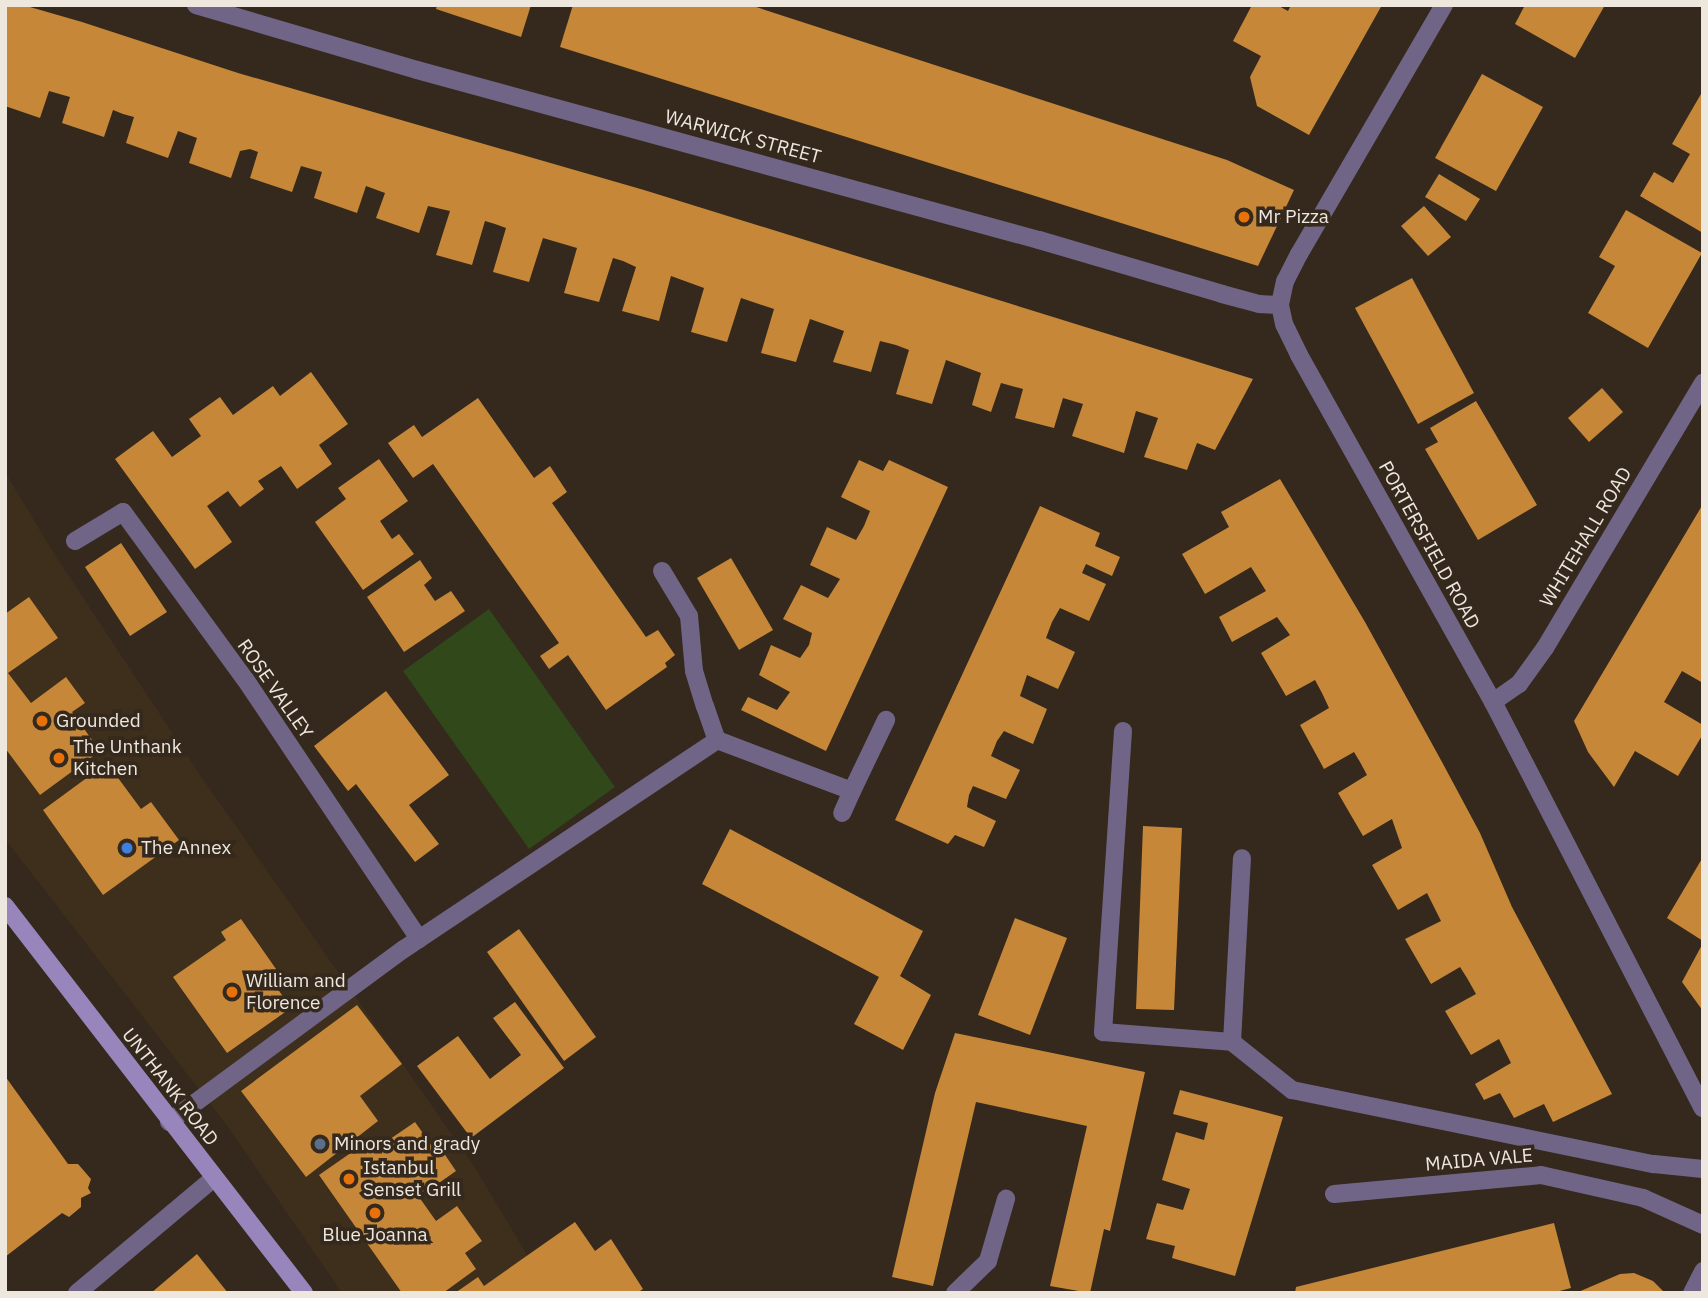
<!DOCTYPE html>
<style>
body{margin:0}
#map{position:relative;width:1708px;height:1298px;overflow:hidden;background:#34291c;font-family:"IBM Plex Sans",sans-serif}
div>[style]{position:absolute}
.built>*{inset:0;background:#3e2e1c}
.green>*{inset:0;background:#30481a}
.building>*{inset:0;background:#c68738}
.lane>*{height:18px;margin:-9px;padding:0 9px;transform-origin:9px;border-radius:9px;background:#716587}
.street>*{height:18px;margin:-9px;padding:0 9px;transform-origin:9px;border-radius:9px;background:#716587}
.secondary>*{height:18px;margin:-9px;padding:0 9px;transform-origin:9px;border-radius:9px;background:#9885bc}
.dots>*{width:19px;height:19px;translate:-50% -50%;box-sizing:border-box;border:4px solid #34291c;border-radius:50%}
span{translate:-50% -50%;white-space:nowrap;text-align:center;line-height:1.15;-webkit-text-stroke:7px #34291c;paint-order:stroke}
.street-label{font-size:19px;color:#eee7de}
.poi-label{font-size:19px;color:#eee7de}
.left{translate:0 -50%;text-align:left}
.frame{position:absolute;inset:0;border:7px solid #eee7de;pointer-events:none}
</style>
<div id="map">
<div class="built">
<i style="clip-path:polygon(5px 472px,55px 555px,200px 775px,472px 1163px,550px 1293px,342px 1293px,226px 1124px,5px 839px)"></i>
</div>
<div class="green">
<i style="clip-path:polygon(489px 609px,615px 787px,529px 849px,403px 671px)"></i>
</div>
<div class="building">
<i style="clip-path:polygon(5px 5px,23px 5px,82px 22px,238px 73px,644px 190px,1253px 379px,1215px 450px,1197px 443px,1187px 470px,1144px 457px,1158px 418px,1136px 411px,1124px 453px,1072px 436px,1083px 404px,1063px 398px,1054px 428px,1015px 418px,1023px 389px,1001px 383px,991px 412px,972px 405px,981px 373px,946px 360px,932px 404px,896px 394px,909px 350px,896px 345px,880px 341px,871px 372px,833px 362px,844px 331px,810px 319px,796px 362px,761px 353px,774px 309px,741px 298px,727px 342px,691px 332px,704px 288px,671px 276px,659px 321px,622px 311px,636px 267px,623px 261px,613px 258px,599px 302px,564px 293px,577px 248px,543px 238px,529px 282px,493px 272px,506px 228px,495px 224px,485px 221px,472px 265px,436px 255px,450px 211px,428px 206px,419px 233px,376px 218px,385px 193px,366px 186px,357px 213px,314px 198px,322px 172px,301px 166px,292px 192px,250px 178px,258px 152px,250px 149px,240px 151px,231px 178px,189px 163px,197px 138px,178px 131px,168px 158px,126px 143px,134px 117px,123px 114px,113px 110px,104px 137px,62px 123px,70px 97px,49px 91px,40px 118px,5px 106px)"></i>
<i style="clip-path:polygon(437px 5px,531px 5px,521px 37px,436px 9px)"></i>
<i style="clip-path:polygon(573px 5px,750px 5px,1227px 160px,1294px 190px,1258px 266px,560px 47px)"></i>
<i style="clip-path:polygon(1252px 5px,1277px 5px,1288px 11px,1291px 5px,1382px 5px,1309px 135px,1257px 106px,1250px 77px,1261px 56px,1233px 41px)"></i>
<i style="clip-path:polygon(1525px 5px,1605px 5px,1575px 58px,1515px 24px)"></i>
<i style="clip-path:polygon(1482px 74px,1543px 107px,1496px 191px,1435px 158px)"></i>
<i style="clip-path:polygon(1701px 94px,1703px 95px,1703px 233px,1640px 196px,1654px 172px,1673px 183px,1690px 154px,1672px 144px)"></i>
<i style="clip-path:polygon(1439px 174px,1480px 199px,1466px 221px,1425px 197px)"></i>
<i style="clip-path:polygon(1424px 206px,1451px 237px,1428px 256px,1401px 226px)"></i>
<i style="clip-path:polygon(1626px 210px,1702px 253px,1648px 348px,1588px 313px,1615px 266px,1599px 257px)"></i>
<i style="clip-path:polygon(1412px 278px,1474px 393px,1418px 424px,1355px 308px)"></i>
<i style="clip-path:polygon(311px 372px,348px 424px,319px 445px,332px 464px,297px 489px,281px 466px,258px 481px,264px 489px,240px 507px,228px 491px,207px 506px,232px 542px,195px 569px,115px 459px,153px 431px,172px 457px,201px 436px,189px 419px,220px 397px,233px 415px,273px 386px,280px 396px)"></i>
<i style="clip-path:polygon(1602px 388px,1623px 412px,1589px 442px,1568px 418px)"></i>
<i style="clip-path:polygon(478px 398px,534px 478px,550px 466px,567px 492px,552px 503px,646px 637px,658px 630px,675px 655px,665px 663px,667px 667px,606px 710px,568px 655px,549px 669px,540px 656px,559px 643px,433px 464px,413px 478px,388px 443px,414px 425px,422px 437px)"></i>
<i style="clip-path:polygon(1476px 401px,1537px 505px,1478px 540px,1425px 449px,1438px 442px,1430px 428px)"></i>
<i style="clip-path:polygon(379px 459px,408px 501px,380px 521px,392px 539px,399px 534px,414px 554px,363px 590px,315px 522px,346px 499px,338px 488px)"></i>
<i style="clip-path:polygon(859px 460px,883px 471px,889px 460px,948px 487px,826px 751px,741px 710px,748px 697px,777px 710px,790px 692px,759px 675px,771px 645px,800px 658px,809px 645px,812px 633px,783px 619px,801px 585px,828px 598px,840px 579px,810px 565px,827px 527px,856px 540px,864px 526px,870px 511px,841px 497px)"></i>
<i style="clip-path:polygon(1280px 479px,1365px 622px,1442px 762px,1480px 833px,1512px 907px,1612px 1094px,1553px 1122px,1544px 1104px,1514px 1118px,1500px 1093px,1484px 1100px,1475px 1084px,1511px 1063px,1499px 1039px,1471px 1055px,1445px 1011px,1476px 994px,1467px 978px,1460px 967px,1431px 984px,1405px 939px,1441px 921px,1427px 893px,1398px 910px,1372px 865px,1402px 848px,1392px 819px,1363px 836px,1338px 793px,1367px 775px,1360px 762px,1354px 752px,1324px 769px,1300px 725px,1329px 708px,1322px 693px,1315px 680px,1286px 696px,1261px 653px,1290px 635px,1277px 617px,1232px 642px,1219px 617px,1266px 591px,1251px 567px,1205px 594px,1182px 554px,1229px 527px,1221px 512px)"></i>
<i style="clip-path:polygon(1703px 504px,1703px 683px,1682px 671px,1664px 702px,1703px 725px,1703px 734px,1678px 776px,1635px 751px,1614px 787px,1588px 752px,1574px 721px)"></i>
<i style="clip-path:polygon(1040px 506px,1100px 533px,1095px 546px,1120px 557px,1112px 576px,1086px 564px,1082px 573px,1106px 584px,1089px 621px,1060px 608px,1052px 622px,1046px 638px,1075px 652px,1058px 689px,1027px 675px,1020px 696px,1047px 709px,1033px 744px,1004px 731px,997px 741px,991px 756px,1020px 770px,1006px 799px,973px 786px,969px 795px,967px 807px,996px 821px,984px 847px,955px 835px,948px 844px,895px 820px)"></i>
<i style="clip-path:polygon(121px 543px,167px 612px,130px 636px,85px 567px)"></i>
<i style="clip-path:polygon(731px 558px,773px 630px,739px 650px,697px 578px)"></i>
<i style="clip-path:polygon(420px 560px,432px 578px,424px 585px,435px 601px,451px 591px,465px 611px,404px 652px,367px 597px)"></i>
<i style="clip-path:polygon(29px 597px,58px 638px,8px 673px,31px 703px,66px 677px,85px 703px,72px 712px,100px 751px,40px 795px,5px 748px,5px 614px)"></i>
<i style="clip-path:polygon(386px 691px,449px 775px,409px 805px,439px 844px,415px 862px,356px 784px,348px 791px,314px 746px)"></i>
<i style="clip-path:polygon(107px 763px,141px 809px,151px 802px,179px 840px,103px 895px,43px 810px)"></i>
<i style="clip-path:polygon(1143px 826px,1182px 828px,1174px 1010px,1136px 1009px)"></i>
<i style="clip-path:polygon(730px 829px,923px 931px,900px 976px,931px 995px,903px 1050px,854px 1024px,879px 977px,702px 884px)"></i>
<i style="clip-path:polygon(1703px 857px,1703px 941px,1667px 918px)"></i>
<i style="clip-path:polygon(1015px 918px,1067px 938px,1030px 1035px,978px 1015px)"></i>
<i style="clip-path:polygon(241px 919px,276px 969px,268px 975px,291px 1008px,227px 1053px,173px 977px,226px 940px,221px 932px)"></i>
<i style="clip-path:polygon(519px 929px,596px 1037px,564px 1061px,487px 952px)"></i>
<i style="clip-path:polygon(1703px 943px,1703px 1011px,1682px 982px)"></i>
<i style="clip-path:polygon(515px 1002px,564px 1068px,471px 1138px,417px 1066px,458px 1036px,490px 1079px,521px 1055px,493px 1018px)"></i>
<i style="clip-path:polygon(357px 1005px,402px 1064px,360px 1096px,378px 1121px,306px 1177px,241px 1091px)"></i>
<i style="clip-path:polygon(955px 1033px,1145px 1072px,1110px 1231px,1104px 1229px,1090px 1293px,1050px 1286px,1087px 1126px,976px 1102px,933px 1286px,892px 1277px,935px 1093px)"></i>
<i style="clip-path:polygon(5px 1076px,68px 1164px,78px 1164px,91px 1179px,88px 1188px,91px 1193px,81px 1198px,81px 1207px,69px 1217px,62px 1213px,5px 1257px)"></i>
<i style="clip-path:polygon(1180px 1090px,1283px 1117px,1235px 1276px,1172px 1258px,1175px 1246px,1146px 1239px,1157px 1203px,1183px 1210px,1190px 1189px,1162px 1180px,1176px 1132px,1204px 1140px,1208px 1123px,1173px 1114px)"></i>
<i style="clip-path:polygon(415px 1122px,432px 1146px,437px 1143px,456px 1171px,419px 1197px,436px 1221px,457px 1206px,482px 1241px,465px 1253px,476px 1269px,443px 1293px,402px 1293px,319px 1175px,365px 1143px,371px 1152px)"></i>
<i style="clip-path:polygon(575px 1222px,595px 1251px,611px 1239px,643px 1289px,637px 1293px,455px 1293px,478px 1277px,484px 1286px)"></i>
<i style="clip-path:polygon(1554px 1223px,1571px 1288px,1552px 1293px,1295px 1293px,1296px 1287px)"></i>
<i style="clip-path:polygon(197px 1254px,228px 1293px,151px 1293px)"></i>
<i style="clip-path:polygon(1634px 1273px,1653px 1281px,1665px 1293px,1576px 1293px,1620px 1274px)"></i>
</div>
<div class="lane">
<i style="left:662px;top:571px;width:52px;rotate:59deg"></i>
<i style="left:689px;top:616px;width:55px;rotate:84.8deg"></i>
<i style="left:694px;top:671px;width:37px;rotate:73deg"></i>
<i style="left:1123px;top:731px;width:302px;rotate:93.8deg"></i>
<i style="left:1103px;top:1032px;width:129px;rotate:4.4deg"></i>
<i style="left:1232px;top:1042px;width:77px;rotate:38.7deg"></i>
<i style="left:1292px;top:1090px;width:369px;rotate:11.6deg"></i>
<i style="left:1654px;top:1164px;width:49px;rotate:5.8deg"></i>
<i style="left:1232px;top:1042px;width:184px;rotate:-86.9deg"></i>
<i style="left:955px;top:1293px;width:46px;rotate:-44.1deg"></i>
<i style="left:988px;top:1261px;width:65px;rotate:-73.8deg"></i>
</div>
<div class="street">
<i style="left:196px;top:5px;width:230px;rotate:16.4deg"></i>
<i style="left:417px;top:70px;width:645px;rotate:15.29deg"></i>
<i style="left:1039px;top:240px;width:191px;rotate:16.4deg"></i>
<i style="left:1222px;top:294px;width:38px;rotate:15deg"></i>
<i style="left:1259px;top:304px;width:21px;rotate:3deg"></i>
<i style="left:1444px;top:5px;width:288px;rotate:120.2deg"></i>
<i style="left:1299px;top:254px;width:30px;rotate:117deg"></i>
<i style="left:1285px;top:281px;width:25px;rotate:102deg"></i>
<i style="left:1280px;top:305px;width:19px;rotate:78deg"></i>
<i style="left:1284px;top:324px;width:34px;rotate:64deg"></i>
<i style="left:1299px;top:355px;width:398px;rotate:60.8deg"></i>
<i style="left:1493px;top:702px;width:457px;rotate:62.7deg"></i>
<i style="left:75px;top:541px;width:56px;rotate:-31.1deg"></i>
<i style="left:123px;top:512px;width:207px;rotate:53.9deg"></i>
<i style="left:245px;top:679px;width:313px;rotate:56.2deg"></i>
<i style="left:1493px;top:702px;width:32px;rotate:-35deg"></i>
<i style="left:1519px;top:684px;width:44px;rotate:-54.2deg"></i>
<i style="left:1545px;top:648px;width:309px;rotate:-59.2deg"></i>
<i style="left:705px;top:706px;width:36px;rotate:71deg"></i>
<i style="left:717px;top:740px;width:144px;rotate:20.7deg"></i>
<i style="left:852px;top:791px;width:24px;rotate:114deg"></i>
<i style="left:852px;top:791px;width:79px;rotate:-64.4deg"></i>
<i style="left:169px;top:1122px;width:292px;rotate:-36.4deg"></i>
<i style="left:404px;top:949px;width:376px;rotate:-33.7deg"></i>
<i style="left:1334px;top:1194px;width:208px;rotate:-5.2deg"></i>
<i style="left:1541px;top:1175px;width:105px;rotate:12.7deg"></i>
<i style="left:1643px;top:1198px;width:66px;rotate:24.2deg"></i>
<i style="left:77px;top:1293px;width:179px;rotate:-40deg"></i>
<i style="left:1692px;top:1293px;width:25px;rotate:-63deg"></i>
</div>
<div class="secondary">
<i style="left:5px;top:906px;width:489px;rotate:52.3deg"></i>
</div>
<div class="dots">
<i style="left:1244px;top:217px;background:#e8710a"></i>
<i style="left:42px;top:721px;background:#e8710a"></i>
<i style="left:59px;top:758px;background:#e8710a"></i>
<i style="left:127px;top:848px;background:#3f7fe0"></i>
<i style="left:232px;top:992px;background:#e8710a"></i>
<i style="left:320px;top:1144px;background:#5c6f8a"></i>
<i style="left:349px;top:1179px;background:#e8710a"></i>
<i style="left:375px;top:1213px;background:#e8710a"></i>
</div>
<div class="street-label">
<span style="left:743px;top:137px;rotate:15deg">WARWICK STREET</span>
<span style="left:1586px;top:537px;rotate:-59deg">WHITEHALL ROAD</span>
<span style="left:1429px;top:545px;rotate:61deg">PORTERSFIELD ROAD</span>
<span style="left:275px;top:689px;rotate:55deg">ROSE VALLEY</span>
<span style="left:170px;top:1087px;rotate:52deg">UNTHANK ROAD</span>
<span style="left:1479px;top:1160px;rotate:-5deg">MAIDA VALE</span>
</div>
<div class="poi-label">
<span class="left" style="left:1258px;top:217px">Mr Pizza</span>
<span class="left" style="left:56px;top:721px">Grounded</span>
<span class="left" style="left:73px;top:758px">The Unthank<br>Kitchen</span>
<span class="left" style="left:141px;top:848px">The Annex</span>
<span class="left" style="left:246px;top:992px">William and<br>Florence</span>
<span class="left" style="left:334px;top:1144px">Minors and grady</span>
<span class="left" style="left:363px;top:1179px">Istanbul<br>Senset Grill</span>
<span style="left:375px;top:1235px">Blue Joanna</span>
</div>
<div class="frame"></div>
</div>
